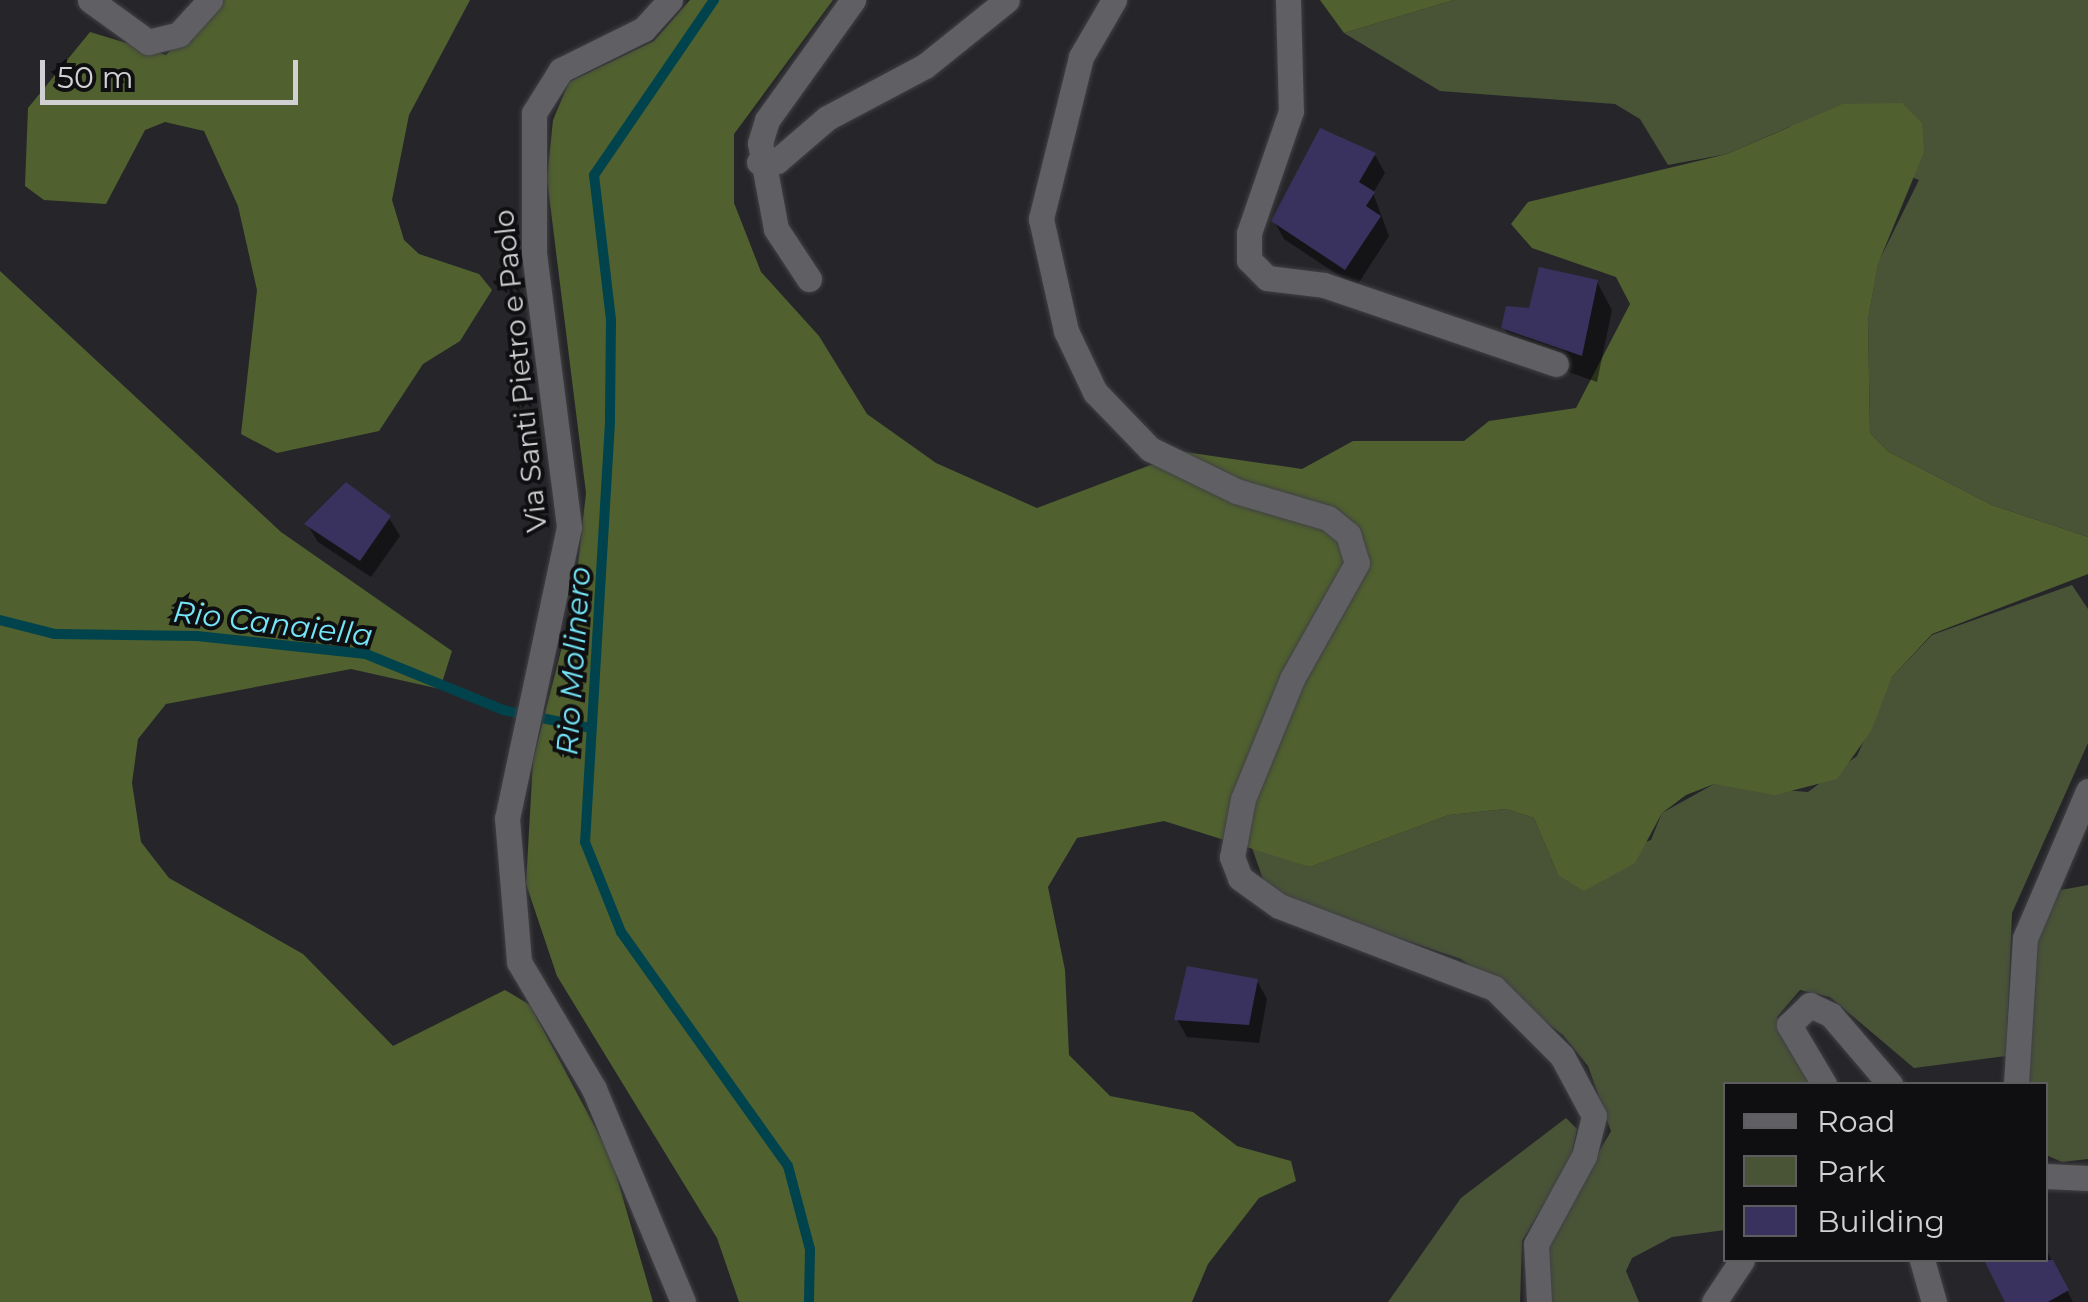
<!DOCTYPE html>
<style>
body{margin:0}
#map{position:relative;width:2088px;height:1302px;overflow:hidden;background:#26262a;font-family:Montserrat,sans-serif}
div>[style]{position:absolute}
.green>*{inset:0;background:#495437}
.forest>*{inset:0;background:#50612f}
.shadow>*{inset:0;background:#0007}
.stream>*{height:10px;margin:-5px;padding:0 5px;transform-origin:5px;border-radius:5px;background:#00434c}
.building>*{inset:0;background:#39315e}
.roads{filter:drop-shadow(0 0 2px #414144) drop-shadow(0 0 2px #414144)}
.minor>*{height:25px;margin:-12.5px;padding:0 12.5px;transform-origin:12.5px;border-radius:12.5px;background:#605f63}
span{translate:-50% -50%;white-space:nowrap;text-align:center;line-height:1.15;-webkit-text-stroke:8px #0f0f11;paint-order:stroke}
.street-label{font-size:28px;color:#d1d1d4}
.water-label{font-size:30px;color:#74e6f8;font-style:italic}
.legend{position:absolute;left:1723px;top:1082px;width:325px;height:180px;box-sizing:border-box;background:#0f0f11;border:2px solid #5d5d5f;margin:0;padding:12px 18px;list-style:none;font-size:30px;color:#d1d1d4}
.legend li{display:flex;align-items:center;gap:20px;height:50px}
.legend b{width:50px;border:2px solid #5d5d5f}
.scale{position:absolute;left:40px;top:60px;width:258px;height:45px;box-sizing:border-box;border:5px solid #d1d1d4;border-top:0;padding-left:12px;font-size:30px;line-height:35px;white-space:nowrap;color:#d1d1d4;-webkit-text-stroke:8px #0f0f11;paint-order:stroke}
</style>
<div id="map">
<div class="green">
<i style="clip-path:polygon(1454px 0,2088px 0,2088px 537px,1992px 505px,1889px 452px,1870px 433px,1868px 320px,1878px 263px,1919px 180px,1789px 127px,1727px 154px,1668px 165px,1640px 119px,1615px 104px,1440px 91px,1344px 33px)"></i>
<i style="clip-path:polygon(2072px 585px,2088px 609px,2088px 743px,2012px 913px,2006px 1056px,1914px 1068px,1830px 997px,1800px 990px,1777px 1017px,1814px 1084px,1726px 1084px,1725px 1230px,1672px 1237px,1632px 1258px,1626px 1271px,1639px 1302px,1550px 1302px,1547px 1242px,1611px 1131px,1588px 1066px,1563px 1035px,1461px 959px,1287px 900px,1265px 885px,1251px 845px,1310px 867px,1449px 815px,1506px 809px,1534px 818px,1558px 875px,1651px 840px,1662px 813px,1714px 784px,1808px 792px,1857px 756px,1892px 677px,1932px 635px)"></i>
<i style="clip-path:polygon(2088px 885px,2088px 1159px,2062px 1162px,2046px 1155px,2046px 1084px,2029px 1084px,2034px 945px,2061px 890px)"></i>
<i style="clip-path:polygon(1566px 1118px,1577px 1129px,1570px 1161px,1522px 1241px,1520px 1302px,1388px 1302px,1461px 1198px)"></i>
</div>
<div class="forest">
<i style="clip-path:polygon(220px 0,470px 0,409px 115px,392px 200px,404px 240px,419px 254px,479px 274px,492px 290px,460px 341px,423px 364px,379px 431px,277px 453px,241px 434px,257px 290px,238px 206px,204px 131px,165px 122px,145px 130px,106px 204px,44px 200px,25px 186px,28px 108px,90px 32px,166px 55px)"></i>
<i style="clip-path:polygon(690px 0,833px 0,734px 134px,734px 203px,761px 272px,819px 336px,867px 414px,936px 463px,1037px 508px,1185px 452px,1302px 469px,1353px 441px,1464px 441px,1489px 421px,1576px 408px,1630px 304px,1616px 277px,1532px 248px,1511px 224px,1528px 202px,1727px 154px,1843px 104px,1902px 103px,1922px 123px,1924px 152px,1878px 264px,1868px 320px,1870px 433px,1889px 452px,1992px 505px,2088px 537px,2088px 574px,1932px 634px,1892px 677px,1871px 731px,1837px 779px,1775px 795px,1714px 784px,1686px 795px,1662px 813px,1635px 863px,1584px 891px,1558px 875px,1534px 818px,1506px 809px,1449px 815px,1310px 867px,1164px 821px,1077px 838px,1048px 887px,1065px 970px,1069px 1055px,1110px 1096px,1193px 1112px,1237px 1146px,1291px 1161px,1296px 1181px,1259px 1198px,1208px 1264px,1192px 1302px,739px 1302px,717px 1238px,557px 976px,526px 884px,533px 760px,574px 600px,586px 493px,547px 179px,553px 120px,569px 82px,654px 41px)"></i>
<i style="clip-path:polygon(1320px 0,1454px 0,1344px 33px)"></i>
<i style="clip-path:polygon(0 271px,281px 532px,452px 651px,440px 689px,351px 669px,166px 704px,138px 739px,132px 783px,141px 842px,169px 878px,303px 954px,393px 1046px,505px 990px,530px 1005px,611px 1157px,653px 1302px,0 1302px)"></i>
</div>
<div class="shadow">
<i style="clip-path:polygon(1375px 155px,1385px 173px,1373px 193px,1389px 236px,1356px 287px,1284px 239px,1274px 221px)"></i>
<i style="clip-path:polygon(1597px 282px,1612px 310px,1597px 382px,1520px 355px,1504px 328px)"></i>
<i style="clip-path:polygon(389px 518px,400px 536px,371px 577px,318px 542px,307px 524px)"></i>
<i style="clip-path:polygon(1257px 981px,1267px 999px,1259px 1043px,1187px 1037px,1177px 1019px)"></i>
<i style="clip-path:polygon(2046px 1249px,2073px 1302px,2008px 1302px,1987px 1260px,2046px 1260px)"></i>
</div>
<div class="stream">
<i style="left:714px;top:0;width:212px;rotate:124.4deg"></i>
<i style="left:594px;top:175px;width:146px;rotate:83.3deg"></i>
<i style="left:611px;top:320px;width:102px;rotate:90.6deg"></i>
<i style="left:610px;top:422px;width:421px;rotate:93.4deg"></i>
<i style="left:585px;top:842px;width:97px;rotate:68.2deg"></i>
<i style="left:621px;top:932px;width:287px;rotate:54.5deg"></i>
<i style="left:788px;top:1166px;width:86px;rotate:75.2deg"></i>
<i style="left:810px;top:1249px;width:53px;rotate:91.1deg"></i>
<i style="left:0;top:620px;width:57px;rotate:14.3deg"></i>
<i style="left:55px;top:634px;width:142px;rotate:0.8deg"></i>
<i style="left:197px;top:636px;width:170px;rotate:6.1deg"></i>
<i style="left:366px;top:654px;width:148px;rotate:22.2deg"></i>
<i style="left:503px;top:710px;width:90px;rotate:11.6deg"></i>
</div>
<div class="building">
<i style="clip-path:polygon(1320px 128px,1376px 153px,1359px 182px,1375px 192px,1366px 206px,1381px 216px,1345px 270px,1271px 221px)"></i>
<i style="clip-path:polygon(1539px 267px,1598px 280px,1582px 356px,1501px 328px,1506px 306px,1529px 308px)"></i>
<i style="clip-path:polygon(346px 482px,391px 516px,360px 561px,304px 524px)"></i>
<i style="clip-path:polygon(1187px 966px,1258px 979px,1249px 1025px,1174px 1020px)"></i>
<i style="clip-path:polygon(1984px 1260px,2053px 1260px,2069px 1290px,2048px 1302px,2005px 1302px)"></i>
</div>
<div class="roads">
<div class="minor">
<i style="left:90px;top:0;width:72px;rotate:35.9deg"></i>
<i style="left:148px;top:42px;width:32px;rotate:-14deg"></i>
<i style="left:179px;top:34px;width:46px;rotate:-47.6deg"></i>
<i style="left:670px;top:0;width:39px;rotate:132deg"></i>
<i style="left:644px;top:29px;width:93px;rotate:153.7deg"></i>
<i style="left:561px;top:70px;width:51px;rotate:122.1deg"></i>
<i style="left:534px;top:113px;width:140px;rotate:90deg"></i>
<i style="left:534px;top:253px;width:276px;rotate:82.7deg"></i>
<i style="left:569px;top:527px;width:298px;rotate:102deg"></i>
<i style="left:507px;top:818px;width:144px;rotate:85.2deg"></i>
<i style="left:519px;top:962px;width:147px;rotate:59.4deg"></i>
<i style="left:594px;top:1089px;width:231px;rotate:67.3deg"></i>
<i style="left:1114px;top:0;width:66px;rotate:120.1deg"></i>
<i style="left:1081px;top:57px;width:167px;rotate:103.9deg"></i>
<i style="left:1041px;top:219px;width:115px;rotate:77.4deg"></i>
<i style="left:1066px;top:331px;width:68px;rotate:64.6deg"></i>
<i style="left:1095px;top:392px;width:79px;rotate:46deg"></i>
<i style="left:1150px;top:449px;width:96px;rotate:26deg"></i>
<i style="left:1236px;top:491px;width:96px;rotate:16.4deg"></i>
<i style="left:1328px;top:518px;width:26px;rotate:39deg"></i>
<i style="left:1348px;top:534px;width:30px;rotate:73deg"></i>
<i style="left:1357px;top:563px;width:133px;rotate:119.3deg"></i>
<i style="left:1292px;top:679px;width:130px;rotate:112.2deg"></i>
<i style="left:1243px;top:799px;width:59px;rotate:100.7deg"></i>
<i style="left:1232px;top:857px;width:22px;rotate:69deg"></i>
<i style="left:1240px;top:878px;width:48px;rotate:35.7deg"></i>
<i style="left:1279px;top:906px;width:230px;rotate:20.9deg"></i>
<i style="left:1494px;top:988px;width:96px;rotate:45deg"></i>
<i style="left:1562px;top:1056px;width:68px;rotate:61.9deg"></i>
<i style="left:1594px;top:1116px;width:41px;rotate:104deg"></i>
<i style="left:1584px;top:1156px;width:100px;rotate:118.6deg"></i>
<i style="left:1536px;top:1244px;width:58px;rotate:87deg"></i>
<i style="left:1288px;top:0;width:111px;rotate:88.5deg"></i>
<i style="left:1291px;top:111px;width:129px;rotate:109deg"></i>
<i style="left:1249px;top:233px;width:27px;rotate:90deg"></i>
<i style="left:1249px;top:260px;width:25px;rotate:45deg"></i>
<i style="left:1267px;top:278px;width:57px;rotate:7deg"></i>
<i style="left:1324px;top:285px;width:245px;rotate:18.8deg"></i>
<i style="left:759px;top:162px;width:18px;rotate:-3deg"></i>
<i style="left:777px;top:161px;width:66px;rotate:-40.7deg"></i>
<i style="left:827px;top:118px;width:111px;rotate:-28deg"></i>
<i style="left:925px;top:66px;width:105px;rotate:-38.8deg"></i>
<i style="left:809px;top:279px;width:60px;rotate:-123.4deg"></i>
<i style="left:776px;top:229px;width:87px;rotate:-100.5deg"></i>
<i style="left:760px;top:143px;width:24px;rotate:-73deg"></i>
<i style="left:767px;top:120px;width:148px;rotate:-54.4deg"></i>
<i style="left:1824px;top:1084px;width:69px;rotate:-120.7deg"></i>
<i style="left:1789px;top:1025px;width:29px;rotate:-44deg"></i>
<i style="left:1810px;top:1005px;width:23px;rotate:25deg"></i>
<i style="left:1831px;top:1015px;width:91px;rotate:49.5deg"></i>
<i style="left:2016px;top:1084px;width:146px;rotate:-86.5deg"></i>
<i style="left:2025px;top:938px;width:160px;rotate:-66.8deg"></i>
<i style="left:2046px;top:1176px;width:42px;rotate:2.7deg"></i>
<i style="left:1922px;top:1260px;width:44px;rotate:74.1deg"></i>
<i style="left:1714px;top:1302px;width:50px;rotate:-56.3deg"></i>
</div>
</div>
<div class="street-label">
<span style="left:520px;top:371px;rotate:-96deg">Via Santi Pietro e Paolo</span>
</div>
<div class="water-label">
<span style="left:273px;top:624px;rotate:7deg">Rio Canaiella</span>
<span style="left:574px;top:661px;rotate:-86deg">Rio Molinero</span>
</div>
<ul class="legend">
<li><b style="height:12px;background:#605f63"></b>Road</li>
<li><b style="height:28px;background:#495437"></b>Park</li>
<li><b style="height:28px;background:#39315e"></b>Building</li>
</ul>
<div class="scale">50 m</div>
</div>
